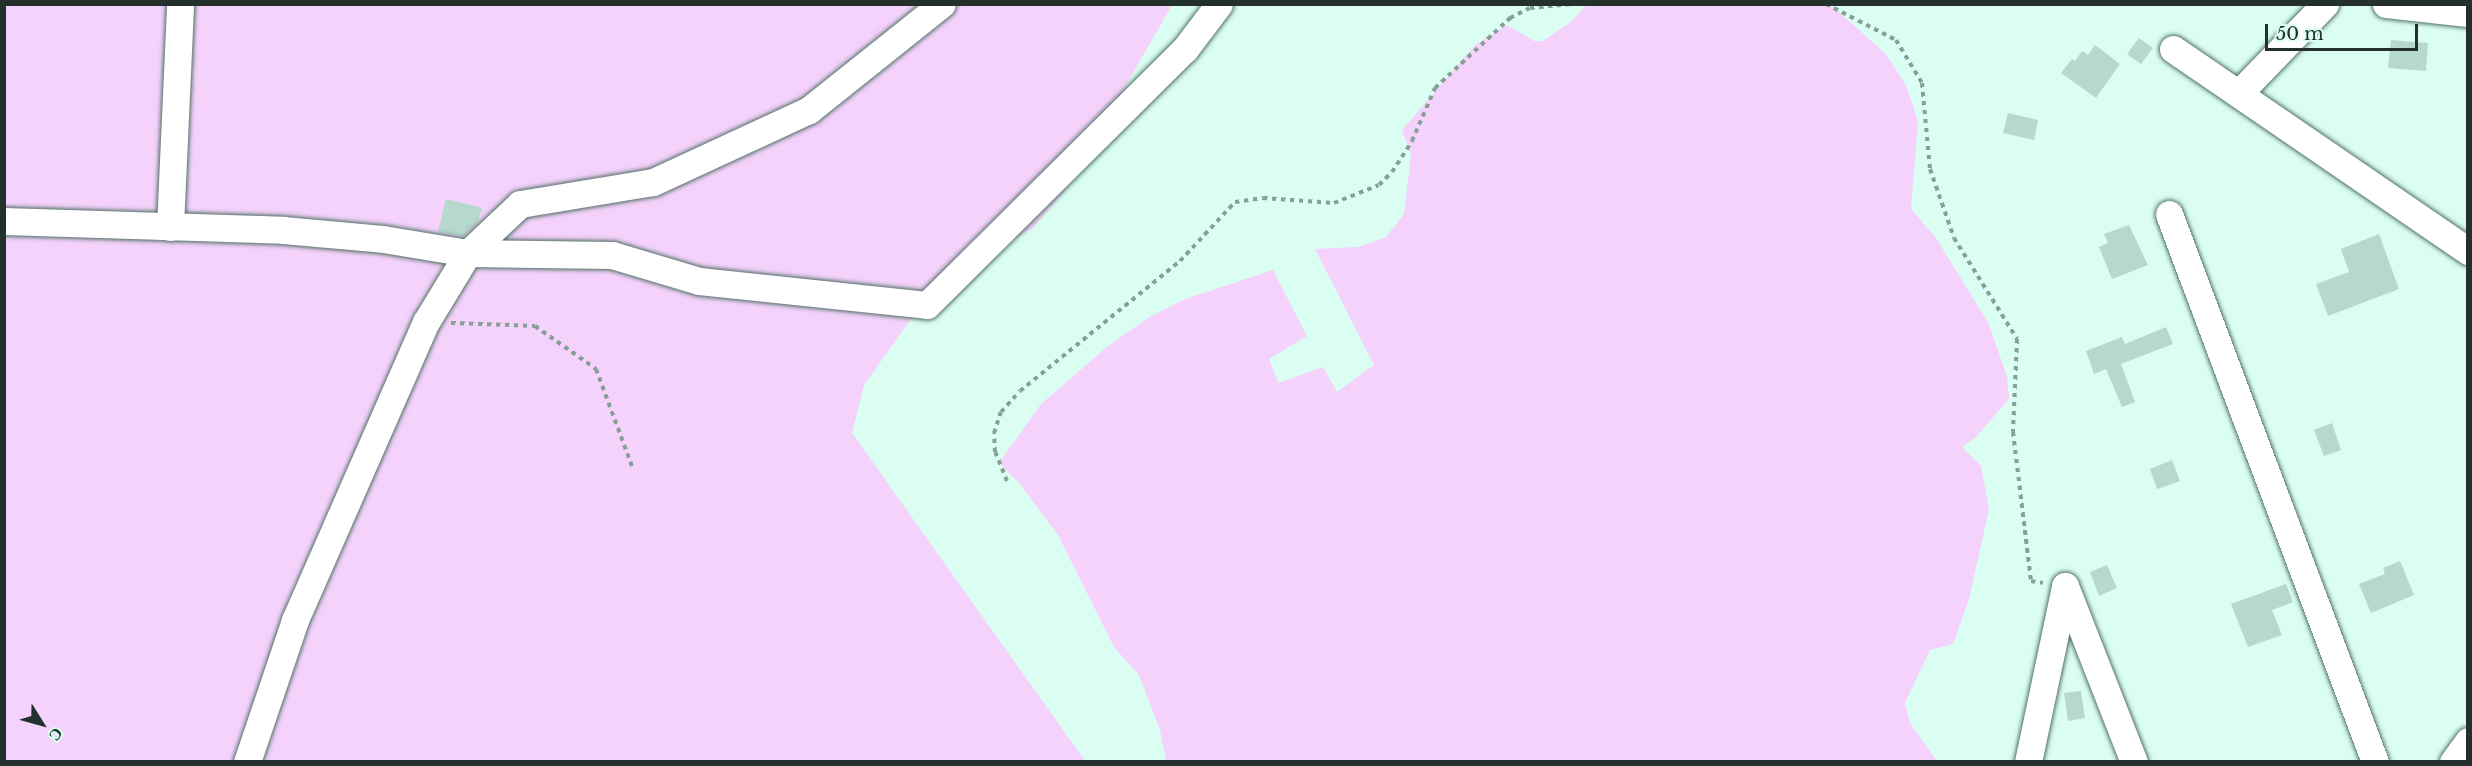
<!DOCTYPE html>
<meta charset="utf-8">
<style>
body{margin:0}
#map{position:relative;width:2472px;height:766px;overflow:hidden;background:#dafef1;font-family:"Libre Baskerville",serif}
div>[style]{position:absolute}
.green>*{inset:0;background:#f4d2fc}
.building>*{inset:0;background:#b6d9cd}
.path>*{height:4px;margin-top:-2px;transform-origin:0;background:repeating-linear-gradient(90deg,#869f97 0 4.5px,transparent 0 9px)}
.roads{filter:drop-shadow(0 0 2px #517267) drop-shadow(0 0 2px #517267)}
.minor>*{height:27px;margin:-13.5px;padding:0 13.5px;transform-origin:13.5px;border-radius:13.5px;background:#fff}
span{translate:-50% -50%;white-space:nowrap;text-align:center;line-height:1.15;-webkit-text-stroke:4.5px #dafef1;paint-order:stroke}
.frame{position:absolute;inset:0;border:6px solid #23302c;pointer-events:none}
.north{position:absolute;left:12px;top:694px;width:60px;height:60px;-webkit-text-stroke:4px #dafef1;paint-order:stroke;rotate:127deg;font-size:16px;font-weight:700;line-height:24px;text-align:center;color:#23302c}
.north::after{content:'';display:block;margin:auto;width:21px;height:27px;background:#23302c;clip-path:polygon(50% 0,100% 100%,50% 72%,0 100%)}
.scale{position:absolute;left:2265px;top:24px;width:153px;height:27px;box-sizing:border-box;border:3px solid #23302c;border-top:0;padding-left:8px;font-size:18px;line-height:21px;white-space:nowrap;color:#23302c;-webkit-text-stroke:4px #dafef1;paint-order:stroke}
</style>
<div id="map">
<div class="green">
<i style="clip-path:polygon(5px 5px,1172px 5px,1065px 191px,1033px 228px,936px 284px,864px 385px,852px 433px,1085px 761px,5px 761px)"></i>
<i style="clip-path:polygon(1586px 5px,1831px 5px,1885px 53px,1906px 85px,1918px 121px,1911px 209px,1936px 238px,1989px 324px,2007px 377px,2009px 399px,1975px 438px,1962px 447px,1981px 466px,1989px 509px,1969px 599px,1953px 644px,1930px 650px,1905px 703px,1910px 723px,1937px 761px,1166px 761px,1160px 730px,1139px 675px,1114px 647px,1058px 535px,1020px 484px,999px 463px,1041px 404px,1108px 346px,1148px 318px,1185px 299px,1273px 270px,1307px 336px,1269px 359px,1278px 383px,1323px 367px,1337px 392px,1374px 365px,1315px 249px,1358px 247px,1386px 237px,1404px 214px,1411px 155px,1402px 130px,1475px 45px,1507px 25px,1534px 41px,1543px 41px,1572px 21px)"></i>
</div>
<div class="building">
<i style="clip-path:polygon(2139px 38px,2153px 48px,2141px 64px,2127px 54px)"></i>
<i style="clip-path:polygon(2391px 40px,2428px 43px,2426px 71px,2388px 68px)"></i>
<i style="clip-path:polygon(2095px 45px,2120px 64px,2096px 98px,2061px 73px,2072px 59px,2075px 61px,2082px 51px,2088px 55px)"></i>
<i style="clip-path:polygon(2008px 113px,2038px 120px,2034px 140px,2003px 133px)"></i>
<i style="clip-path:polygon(446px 199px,482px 208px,478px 222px,463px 236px,438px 232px)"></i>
<i style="clip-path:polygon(2129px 225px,2148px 265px,2112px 279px,2099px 247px,2108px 243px,2104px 234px)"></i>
<i style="clip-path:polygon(2379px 234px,2399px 289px,2328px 316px,2316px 284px,2349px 272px,2341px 249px)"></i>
<i style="clip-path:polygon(2166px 327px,2173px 344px,2121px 364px,2135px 402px,2122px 407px,2106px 369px,2094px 374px,2086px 351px,2122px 337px,2125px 344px)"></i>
<i style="clip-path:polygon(2332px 423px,2341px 450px,2324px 456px,2314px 430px)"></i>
<i style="clip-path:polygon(2172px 460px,2180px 481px,2157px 489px,2150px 469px)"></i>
<i style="clip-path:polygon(2400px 561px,2414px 595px,2371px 613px,2359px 584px,2385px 574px,2383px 568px)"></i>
<i style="clip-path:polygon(2107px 565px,2117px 588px,2099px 596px,2090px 572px)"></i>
<i style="clip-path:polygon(2286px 584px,2293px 602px,2272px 610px,2282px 635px,2248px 647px,2231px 604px)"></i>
<i style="clip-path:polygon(2081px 691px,2085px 718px,2068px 721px,2064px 693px)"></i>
</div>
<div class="path">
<i style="left:1826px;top:4px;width:79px;rotate:27.2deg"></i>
<i style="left:1896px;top:40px;width:50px;rotate:58.8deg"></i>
<i style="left:1922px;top:83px;width:86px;rotate:84.7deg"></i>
<i style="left:1930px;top:169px;width:73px;rotate:70.8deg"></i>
<i style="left:1954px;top:238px;width:119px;rotate:58deg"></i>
<i style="left:2017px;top:339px;width:93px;rotate:92.5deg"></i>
<i style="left:2013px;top:432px;width:150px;rotate:83.1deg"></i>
<i style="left:2031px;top:581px;width:12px;rotate:9deg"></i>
<i style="left:451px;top:323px;width:84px;rotate:2deg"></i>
<i style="left:535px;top:326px;width:75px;rotate:35.2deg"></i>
<i style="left:596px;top:369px;width:107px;rotate:69.7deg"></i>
<i style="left:1007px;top:481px;width:31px;rotate:-112deg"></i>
<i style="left:995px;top:452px;width:19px;rotate:-93deg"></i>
<i style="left:994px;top:433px;width:22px;rotate:-72deg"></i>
<i style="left:1001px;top:412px;width:28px;rotate:-48deg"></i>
<i style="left:1020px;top:391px;width:206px;rotate:-39.1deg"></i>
<i style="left:1180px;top:261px;width:81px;rotate:-47deg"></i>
<i style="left:1235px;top:202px;width:28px;rotate:-8deg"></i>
<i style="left:1263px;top:198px;width:71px;rotate:4deg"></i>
<i style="left:1334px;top:203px;width:48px;rotate:-21.8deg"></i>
<i style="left:1379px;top:185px;width:18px;rotate:-45deg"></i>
<i style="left:1392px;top:172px;width:37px;rotate:-57deg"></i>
<i style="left:1412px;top:141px;width:58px;rotate:-66.5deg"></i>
<i style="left:1435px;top:88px;width:103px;rotate:-43deg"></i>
<i style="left:1510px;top:18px;width:22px;rotate:-27deg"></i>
<i style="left:1530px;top:8px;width:42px;rotate:-5.4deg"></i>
</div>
<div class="roads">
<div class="minor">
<i style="left:2386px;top:4px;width:82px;rotate:6.3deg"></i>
<i style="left:2173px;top:49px;width:358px;rotate:34.4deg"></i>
<i style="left:2239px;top:93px;width:124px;rotate:-46deg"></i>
<i style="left:2169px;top:214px;width:585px;rotate:69.4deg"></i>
<i style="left:4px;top:221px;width:279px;rotate:1.8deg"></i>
<i style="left:283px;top:230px;width:100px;rotate:5.1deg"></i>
<i style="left:383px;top:239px;width:86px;rotate:9.4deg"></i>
<i style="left:468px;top:253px;width:144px;rotate:0.8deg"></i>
<i style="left:612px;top:255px;width:91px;rotate:16.6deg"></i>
<i style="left:699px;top:281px;width:229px;rotate:6deg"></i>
<i style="left:927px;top:305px;width:363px;rotate:-44.8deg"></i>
<i style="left:1185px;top:49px;width:56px;rotate:-52.9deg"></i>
<i style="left:170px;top:227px;width:223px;rotate:-87.4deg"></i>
<i style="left:247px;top:762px;width:150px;rotate:-71.3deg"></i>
<i style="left:295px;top:620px;width:326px;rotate:-66.3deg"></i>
<i style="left:426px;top:322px;width:81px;rotate:-58.7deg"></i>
<i style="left:468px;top:253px;width:71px;rotate:-43.3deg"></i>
<i style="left:520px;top:204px;width:135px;rotate:-9.4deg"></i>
<i style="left:653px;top:182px;width:172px;rotate:-24.8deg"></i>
<i style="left:809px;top:110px;width:170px;rotate:-38.6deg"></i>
<i style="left:2028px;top:762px;width:180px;rotate:-78.1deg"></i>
<i style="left:2065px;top:586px;width:189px;rotate:68.6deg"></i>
<i style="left:2453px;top:762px;width:26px;rotate:-54deg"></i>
</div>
</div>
<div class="frame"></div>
<div class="north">С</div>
<div class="scale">50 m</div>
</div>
